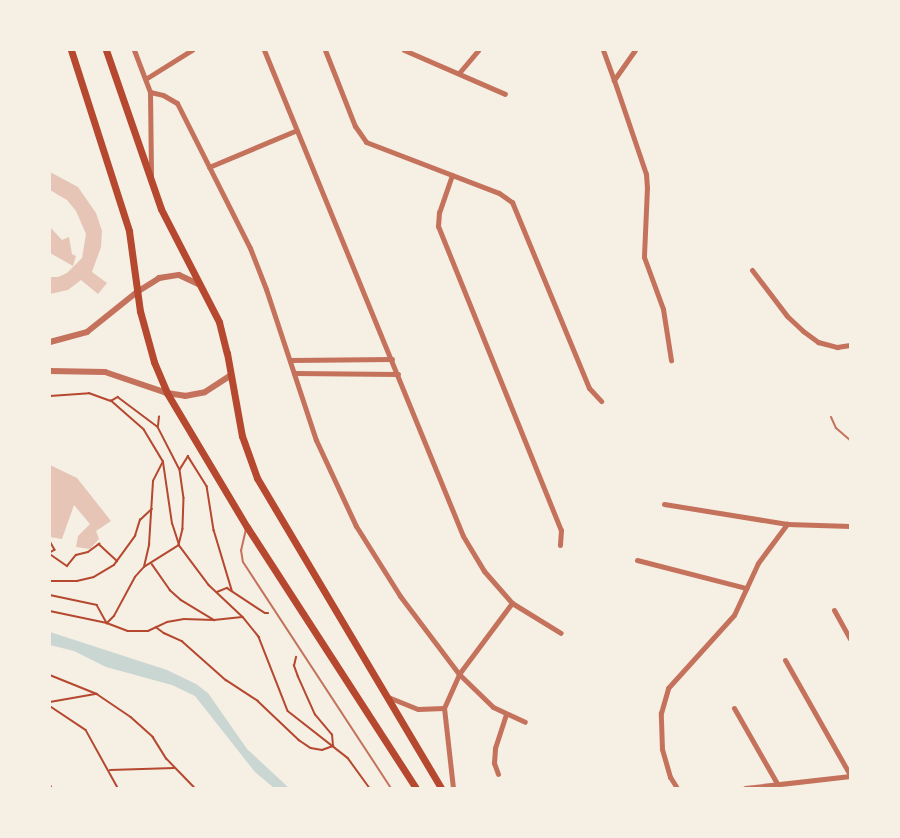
<!DOCTYPE html>
<style>
body{margin:0}
#map{position:relative;width:900px;height:838px;overflow:hidden;background:#f6efe4;font-family:Spectral,serif}
div>[style]{position:absolute}
.water>*{inset:0;background:#c9d6d2}
.building>*{inset:0;background:#e6c5b7}
.path>*{height:1.5px;margin:-0.75px;padding:0 0.75px;transform-origin:0.75px;border-radius:0.75px;background:#b5482f}
.service>*{height:2px;margin:-1px;padding:0 1px;transform-origin:1px;border-radius:1px;background:#c5725c}
.minor>*{height:5px;margin:-2.5px;padding:0 2.5px;transform-origin:2.5px;border-radius:2.5px;background:#c5725c}
.tertiary>*{height:6px;margin:-3px;padding:0 3px;transform-origin:3px;border-radius:3px;background:#c5725c}
.secondary>*{height:7px;margin:-3.5px;padding:0 3.5px;transform-origin:3.5px;border-radius:3.5px;background:#b5482f}
span{translate:-50% -50%;white-space:nowrap;text-align:center;line-height:1.15;-webkit-text-stroke:4.5px #f6efe4;paint-order:stroke}
.frame{position:absolute;inset:0;border:51px solid #f6efe4;pointer-events:none}
</style>
<div id="map">
<div class="water">
<i style="clip-path:polygon(50px 632px,167px 670px,196px 684px,208px 693px,247px 749px,289px 788px,274px 788px,255px 772px,195px 696px,172px 685px,106px 667px,74px 651px,50px 645px)"></i>
</div>
<div class="building">
<i style="clip-path:polygon(50px 172px,78px 187px,96px 213px,102px 231px,101px 247px,92px 272px,107px 283px,98px 294px,81px 280px,68px 290px,50px 294px,50px 277px,58px 277px,67px 273px,82px 258px,86px 234px,76px 211px,67px 200px,50px 190px)"></i>
<i style="clip-path:polygon(50px 227px,62px 240px,69px 237px,72px 254px,76px 256px,73px 266px,50px 253px)"></i>
<i style="clip-path:polygon(50px 465px,77px 478px,111px 521px,96px 531px,99px 539px,90px 549px,76px 547px,78px 536px,90px 524px,74px 505px,62px 539px,50px 537px)"></i>
</div>
<div class="path">
<i style="left:50px;top:396px;width:39px;rotate:-4deg"></i>
<i style="left:89px;top:393px;width:23px;rotate:20deg"></i>
<i style="left:111px;top:401px;width:8px;rotate:-30deg"></i>
<i style="left:118px;top:397px;width:50px;rotate:36.9deg"></i>
<i style="left:158px;top:427px;width:48px;rotate:62.9deg"></i>
<i style="left:180px;top:470px;width:28px;rotate:82deg"></i>
<i style="left:184px;top:498px;width:31px;rotate:92deg"></i>
<i style="left:183px;top:529px;width:16px;rotate:104deg"></i>
<i style="left:179px;top:545px;width:50px;rotate:53.1deg"></i>
<i style="left:209px;top:585px;width:47px;rotate:43.3deg"></i>
<i style="left:243px;top:617px;width:26px;rotate:51deg"></i>
<i style="left:259px;top:637px;width:79px;rotate:68.6deg"></i>
<i style="left:288px;top:711px;width:76px;rotate:38.1deg"></i>
<i style="left:348px;top:758px;width:37px;rotate:54deg"></i>
<i style="left:158px;top:426px;width:9px;rotate:-84deg"></i>
<i style="left:180px;top:469px;width:15px;rotate:-58deg"></i>
<i style="left:188px;top:456px;width:36px;rotate:58deg"></i>
<i style="left:207px;top:486px;width:45px;rotate:81deg"></i>
<i style="left:214px;top:530px;width:63px;rotate:73.3deg"></i>
<i style="left:50px;top:541px;width:10px;rotate:61deg"></i>
<i style="left:55px;top:550px;width:6px;rotate:149deg"></i>
<i style="left:50px;top:554px;width:21px;rotate:35deg"></i>
<i style="left:67px;top:566px;width:14px;rotate:-51deg"></i>
<i style="left:76px;top:555px;width:12px;rotate:-14deg"></i>
<i style="left:88px;top:552px;width:14px;rotate:-36deg"></i>
<i style="left:99px;top:544px;width:25px;rotate:43deg"></i>
<i style="left:152px;top:564px;width:32px;rotate:55deg"></i>
<i style="left:170px;top:590px;width:15px;rotate:42deg"></i>
<i style="left:181px;top:600px;width:39px;rotate:31deg"></i>
<i style="left:144px;top:567px;width:23px;rotate:-77deg"></i>
<i style="left:149px;top:545px;width:64px;rotate:-86.4deg"></i>
<i style="left:153px;top:481px;width:20px;rotate:-63deg"></i>
<i style="left:50px;top:581px;width:27px"></i>
<i style="left:77px;top:581px;width:17px;rotate:-13deg"></i>
<i style="left:94px;top:577px;width:23px;rotate:-31deg"></i>
<i style="left:114px;top:565px;width:36px;rotate:-54deg"></i>
<i style="left:135px;top:536px;width:17px;rotate:-73deg"></i>
<i style="left:140px;top:520px;width:16px;rotate:-43deg"></i>
<i style="left:217px;top:592px;width:11px;rotate:-22deg"></i>
<i style="left:227px;top:588px;width:45px;rotate:33.3deg"></i>
<i style="left:265px;top:613px;width:3px"></i>
<i style="left:50px;top:595px;width:48px;rotate:12deg"></i>
<i style="left:97px;top:605px;width:21px;rotate:61deg"></i>
<i style="left:107px;top:623px;width:10px;rotate:-45deg"></i>
<i style="left:114px;top:616px;width:44px;rotate:-61.7deg"></i>
<i style="left:135px;top:577px;width:13px;rotate:-48deg"></i>
<i style="left:144px;top:567px;width:41px;rotate:-32.2deg"></i>
<i style="left:179px;top:545px;width:22px;rotate:-108deg"></i>
<i style="left:172px;top:524px;width:63px;rotate:-98.3deg"></i>
<i style="left:163px;top:462px;width:37px;rotate:-121deg"></i>
<i style="left:144px;top:430px;width:44px;rotate:-138.7deg"></i>
<i style="left:50px;top:611px;width:58px;rotate:11.9deg"></i>
<i style="left:107px;top:623px;width:22px;rotate:21deg"></i>
<i style="left:128px;top:631px;width:20px"></i>
<i style="left:148px;top:631px;width:21px;rotate:-25deg"></i>
<i style="left:167px;top:622px;width:17px;rotate:-10deg"></i>
<i style="left:184px;top:619px;width:30px;rotate:2deg"></i>
<i style="left:214px;top:620px;width:28px;rotate:-6deg"></i>
<i style="left:156px;top:627px;width:10px;rotate:37deg"></i>
<i style="left:164px;top:633px;width:20px;rotate:24deg"></i>
<i style="left:182px;top:641px;width:59px;rotate:41.6deg"></i>
<i style="left:226px;top:680px;width:38px;rotate:33deg"></i>
<i style="left:258px;top:701px;width:57px;rotate:43.6deg"></i>
<i style="left:299px;top:740px;width:14px;rotate:34deg"></i>
<i style="left:311px;top:748px;width:11px;rotate:10deg"></i>
<i style="left:322px;top:750px;width:12px;rotate:-20deg"></i>
<i style="left:333px;top:746px;width:11px;rotate:-95deg"></i>
<i style="left:332px;top:735px;width:26px;rotate:-130deg"></i>
<i style="left:315px;top:715px;width:42px;rotate:-114.1deg"></i>
<i style="left:298px;top:677px;width:12px;rotate:-110deg"></i>
<i style="left:294px;top:666px;width:9px;rotate:-77deg"></i>
<i style="left:50px;top:675px;width:51px;rotate:22deg"></i>
<i style="left:97px;top:694px;width:41px;rotate:34.1deg"></i>
<i style="left:131px;top:717px;width:30px;rotate:42deg"></i>
<i style="left:153px;top:737px;width:26px;rotate:58deg"></i>
<i style="left:167px;top:759px;width:40px;rotate:46deg"></i>
<i style="left:50px;top:702px;width:47px;rotate:-9.9deg"></i>
<i style="left:50px;top:706px;width:43px;rotate:33.7deg"></i>
<i style="left:86px;top:730px;width:66px;rotate:61.1deg"></i>
<i style="left:110px;top:770px;width:64px;rotate:-1.8deg"></i>
<i style="left:50px;top:784px;width:4px;rotate:63deg"></i>
</div>
<div class="service">
<i style="left:831px;top:417px;width:12px;rotate:66deg"></i>
<i style="left:836px;top:428px;width:18px;rotate:41deg"></i>
<i style="left:246px;top:529px;width:22px;rotate:103deg"></i>
<i style="left:241px;top:550px;width:12px;rotate:81deg"></i>
<i style="left:243px;top:562px;width:270px;rotate:56.8deg"></i>
</div>
<div class="minor">
<i style="left:134px;top:50px;width:45px;rotate:69.1deg"></i>
<i style="left:150px;top:92px;width:83px;rotate:89.3deg"></i>
<i style="left:264px;top:50px;width:525px;rotate:67.73deg"></i>
<i style="left:463px;top:536px;width:41px;rotate:59deg"></i>
<i style="left:484px;top:571px;width:43px;rotate:48.8deg"></i>
<i style="left:512px;top:603px;width:57px;rotate:31.5deg"></i>
<i style="left:325px;top:50px;width:82px;rotate:68.5deg"></i>
<i style="left:355px;top:126px;width:19px;rotate:55deg"></i>
<i style="left:366px;top:142px;width:142px;rotate:21deg"></i>
<i style="left:499px;top:193px;width:16px;rotate:35deg"></i>
<i style="left:512px;top:202px;width:201px;rotate:67.5deg"></i>
<i style="left:589px;top:388px;width:18px;rotate:47deg"></i>
<i style="left:404px;top:50px;width:110px;rotate:23.5deg"></i>
<i style="left:603px;top:50px;width:32px;rotate:70deg"></i>
<i style="left:635px;top:50px;width:37px;rotate:125deg"></i>
<i style="left:614px;top:80px;width:99px;rotate:71.2deg"></i>
<i style="left:646px;top:174px;width:13px;rotate:86deg"></i>
<i style="left:647px;top:187px;width:70px;rotate:92.5deg"></i>
<i style="left:644px;top:257px;width:55px;rotate:69.9deg"></i>
<i style="left:663px;top:309px;width:52px;rotate:81.1deg"></i>
<i style="left:459px;top:73px;width:30px;rotate:-50deg"></i>
<i style="left:147px;top:78px;width:53px;rotate:-31.9deg"></i>
<i style="left:150px;top:92px;width:13px;rotate:13deg"></i>
<i style="left:163px;top:95px;width:16px;rotate:30deg"></i>
<i style="left:177px;top:103px;width:162px;rotate:63.3deg"></i>
<i style="left:250px;top:248px;width:44px;rotate:68.7deg"></i>
<i style="left:266px;top:289px;width:159px;rotate:71.7deg"></i>
<i style="left:316px;top:440px;width:95px;rotate:65.1deg"></i>
<i style="left:356px;top:526px;width:83px;rotate:57.8deg"></i>
<i style="left:400px;top:596px;width:98px;rotate:52.9deg"></i>
<i style="left:459px;top:674px;width:47px;rotate:44.1deg"></i>
<i style="left:493px;top:707px;width:35px;rotate:25deg"></i>
<i style="left:209px;top:167px;width:95px;rotate:-22.8deg"></i>
<i style="left:452px;top:175px;width:39px;rotate:109deg"></i>
<i style="left:439px;top:212px;width:14px;rotate:94deg"></i>
<i style="left:438px;top:226px;width:328px;rotate:68deg"></i>
<i style="left:561px;top:530px;width:15px;rotate:94deg"></i>
<i style="left:752px;top:270px;width:58px;rotate:52.7deg"></i>
<i style="left:787px;top:316px;width:22px;rotate:43deg"></i>
<i style="left:803px;top:331px;width:19px;rotate:36deg"></i>
<i style="left:818px;top:342px;width:20px;rotate:15deg"></i>
<i style="left:837px;top:347px;width:13px;rotate:-9deg"></i>
<i style="left:290px;top:360px;width:102px;rotate:-0.6deg"></i>
<i style="left:294px;top:373px;width:104px;rotate:0.6deg"></i>
<i style="left:664px;top:504px;width:125px;rotate:9.2deg"></i>
<i style="left:637px;top:560px;width:113px;rotate:14.4deg"></i>
<i style="left:834px;top:610px;width:33px;rotate:61deg"></i>
<i style="left:785px;top:660px;width:132px;rotate:60.5deg"></i>
<i style="left:388px;top:697px;width:32px;rotate:22deg"></i>
<i style="left:418px;top:709px;width:26px;rotate:-2deg"></i>
<i style="left:734px;top:708px;width:89px;rotate:60.3deg"></i>
<i style="left:498px;top:774px;width:12px;rotate:-110deg"></i>
<i style="left:494px;top:763px;width:15px;rotate:-86deg"></i>
<i style="left:495px;top:748px;width:35px;rotate:-72deg"></i>
<i style="left:453px;top:788px;width:81px;rotate:-96.4deg"></i>
<i style="left:444px;top:708px;width:37px;rotate:-66deg"></i>
<i style="left:459px;top:674px;width:89px;rotate:-53.3deg"></i>
<i style="left:677px;top:788px;width:13px;rotate:-122deg"></i>
<i style="left:670px;top:777px;width:29px;rotate:-106deg"></i>
<i style="left:662px;top:749px;width:36px;rotate:-92deg"></i>
<i style="left:661px;top:713px;width:26px;rotate:-74deg"></i>
<i style="left:668px;top:688px;width:98px;rotate:-47.9deg"></i>
<i style="left:734px;top:615px;width:57px;rotate:-65.2deg"></i>
<i style="left:758px;top:563px;width:49px;rotate:-53.4deg"></i>
<i style="left:787px;top:524px;width:63px;rotate:1.8deg"></i>
<i style="left:745px;top:788px;width:106px;rotate:-6.5deg"></i>
</div>
<div class="tertiary">
<i style="left:50px;top:342px;width:38px;rotate:-15deg"></i>
<i style="left:87px;top:332px;width:64px;rotate:-38.7deg"></i>
<i style="left:137px;top:292px;width:26px;rotate:-32deg"></i>
<i style="left:159px;top:278px;width:20px;rotate:-9deg"></i>
<i style="left:179px;top:275px;width:23px;rotate:25deg"></i>
<i style="left:50px;top:371px;width:55px;rotate:1deg"></i>
<i style="left:105px;top:372px;width:65px;rotate:18.7deg"></i>
<i style="left:167px;top:393px;width:18px;rotate:9deg"></i>
<i style="left:185px;top:396px;width:20px;rotate:-11deg"></i>
<i style="left:205px;top:392px;width:31px;rotate:-33deg"></i>
</div>
<div class="secondary">
<i style="left:71px;top:50px;width:190px;rotate:72.2deg"></i>
<i style="left:129px;top:231px;width:81px;rotate:82.2deg"></i>
<i style="left:140px;top:311px;width:53px;rotate:74.6deg"></i>
<i style="left:154px;top:362px;width:34px;rotate:67deg"></i>
<i style="left:167px;top:393px;width:156px;rotate:59.2deg"></i>
<i style="left:247px;top:527px;width:311px;rotate:57.1deg"></i>
<i style="left:106px;top:50px;width:168px;rotate:70.9deg"></i>
<i style="left:161px;top:209px;width:127px;rotate:62.8deg"></i>
<i style="left:219px;top:322px;width:32px;rotate:76deg"></i>
<i style="left:227px;top:353px;width:84px;rotate:79.8deg"></i>
<i style="left:242px;top:436px;width:45px;rotate:70.3deg"></i>
<i style="left:257px;top:478px;width:360px;rotate:59.3deg"></i>
</div>
<div class="frame"></div>
</div>
